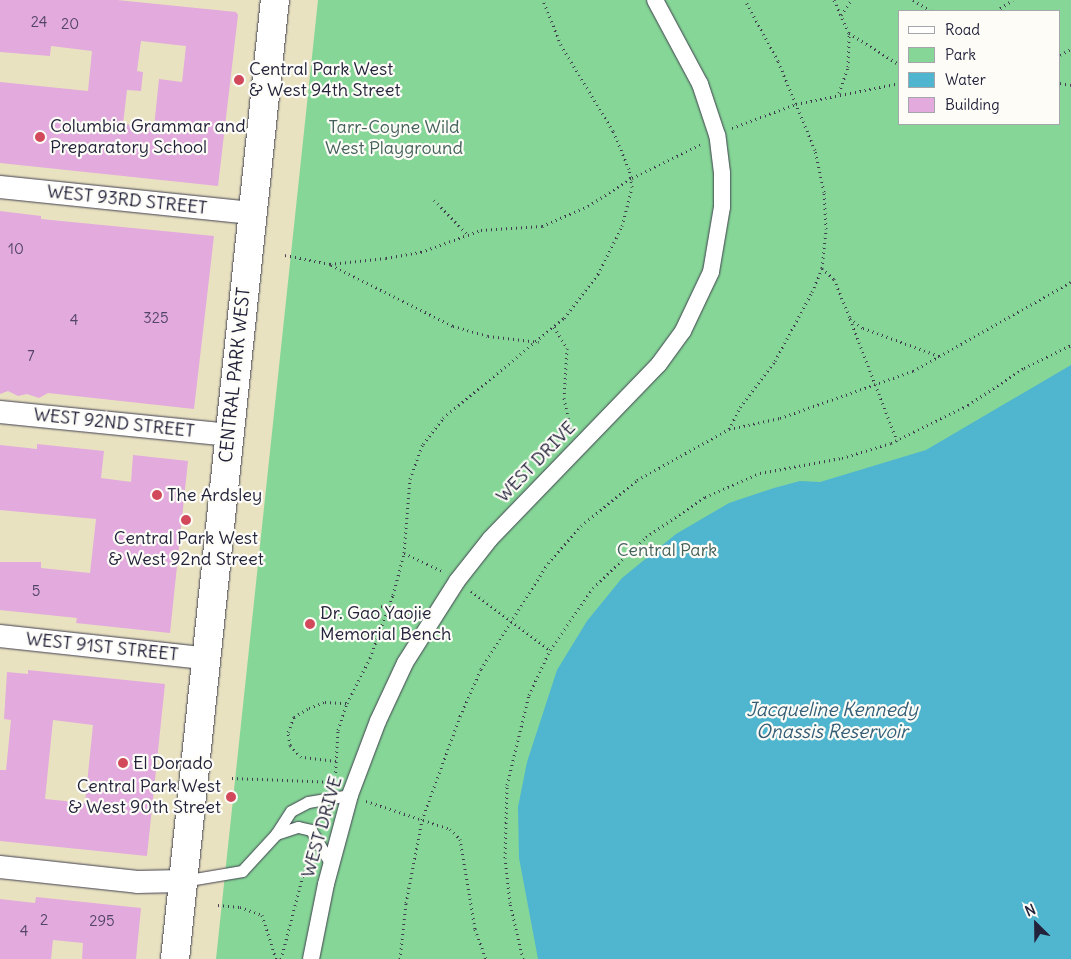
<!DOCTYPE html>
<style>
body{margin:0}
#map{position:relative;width:1071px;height:959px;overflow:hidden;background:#e9e2c1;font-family:Delius,sans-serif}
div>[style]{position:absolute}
.green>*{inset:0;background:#86d797}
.water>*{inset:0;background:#50b5ce}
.building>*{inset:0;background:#e2aadd}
.path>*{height:3px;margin-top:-1.5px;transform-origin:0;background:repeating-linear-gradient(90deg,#403f4f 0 1px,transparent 0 5px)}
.roads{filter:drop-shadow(0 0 1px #403f4f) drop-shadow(0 0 1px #403f4f)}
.service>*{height:11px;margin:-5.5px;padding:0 5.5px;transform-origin:5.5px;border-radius:5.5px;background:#fff}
.pedestrian>*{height:16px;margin:-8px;padding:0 8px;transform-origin:8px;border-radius:8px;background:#fff}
.minor>*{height:22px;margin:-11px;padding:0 11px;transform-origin:11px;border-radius:11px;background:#fff}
.secondary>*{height:28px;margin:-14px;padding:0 14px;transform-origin:14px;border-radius:14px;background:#fff}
.dots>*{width:14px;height:14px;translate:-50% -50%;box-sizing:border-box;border:2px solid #fdfcf7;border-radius:50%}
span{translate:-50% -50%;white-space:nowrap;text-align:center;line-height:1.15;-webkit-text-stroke:4.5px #fdfcf7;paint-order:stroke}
.number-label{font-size:15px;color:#524464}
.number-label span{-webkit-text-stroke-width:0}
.poi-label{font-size:18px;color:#22223b}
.left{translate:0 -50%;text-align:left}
.right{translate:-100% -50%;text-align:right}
.park-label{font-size:18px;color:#45615b}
.street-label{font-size:18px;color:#22223b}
.water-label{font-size:19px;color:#345d76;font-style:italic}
.legend{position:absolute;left:898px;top:10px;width:162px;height:115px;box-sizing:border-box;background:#fdfcf7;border:1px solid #a5a5ac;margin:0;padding:6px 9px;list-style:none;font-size:15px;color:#22223b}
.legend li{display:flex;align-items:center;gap:10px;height:25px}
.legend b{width:25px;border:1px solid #a5a5ac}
.north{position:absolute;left:1011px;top:899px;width:50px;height:50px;-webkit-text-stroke:4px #fdfcf7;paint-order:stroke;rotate:337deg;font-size:14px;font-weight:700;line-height:20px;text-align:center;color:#22223b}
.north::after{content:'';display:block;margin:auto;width:18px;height:22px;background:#22223b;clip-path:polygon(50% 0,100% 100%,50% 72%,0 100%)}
</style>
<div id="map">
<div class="green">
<i style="clip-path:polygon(evenodd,318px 0,1071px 0,1071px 959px,216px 959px,318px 0,900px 11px,1060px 11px,1060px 124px,900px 124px,900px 11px)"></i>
</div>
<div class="water">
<i style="clip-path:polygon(1071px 365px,1071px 959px,538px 959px,519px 858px,518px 807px,527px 762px,557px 670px,587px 621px,622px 578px,676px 534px,729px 503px,774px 488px,800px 481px,820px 482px,926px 450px)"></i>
</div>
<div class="building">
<i style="clip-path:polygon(evenodd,0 0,117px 0,236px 12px,238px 15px,218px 186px,0 163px,0 82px,88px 91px,92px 51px,51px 46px,50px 56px,0 52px,0 0,141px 41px,186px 46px,182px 82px,159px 79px,154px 127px,123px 124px,127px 90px,141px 91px,143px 72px,137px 71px,141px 41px)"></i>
<i style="clip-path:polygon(0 211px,41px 216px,41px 219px,214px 236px,194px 409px,48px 393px,39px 398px,27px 394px,18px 396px,8px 391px,0 394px)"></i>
<i style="clip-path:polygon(37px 444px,104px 451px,101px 478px,131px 482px,133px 455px,188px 461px,170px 633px,76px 623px,77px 618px,0 610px,0 562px,41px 562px,41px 568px,90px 573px,96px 519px,0 510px,0 445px,37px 449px)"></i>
<i style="clip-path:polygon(evenodd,28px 670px,165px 684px,147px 856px,0 841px,0 770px,6px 770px,11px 720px,4px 719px,7px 672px,28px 674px,28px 670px,53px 720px,93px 725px,85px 803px,45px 799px,53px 720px)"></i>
<i style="clip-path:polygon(36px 897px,141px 908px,136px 959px,82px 959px,83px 943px,53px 940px,51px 959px,0 959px,0 899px,35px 903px)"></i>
</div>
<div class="path">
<i style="left:834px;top:0;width:36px;rotate:66deg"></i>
<i style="left:849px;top:33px;width:60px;rotate:32.1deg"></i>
<i style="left:913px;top:0;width:21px;rotate:31deg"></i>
<i style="left:996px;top:11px;width:20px;rotate:-33deg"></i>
<i style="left:841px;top:15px;width:18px;rotate:-56deg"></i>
<i style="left:1060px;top:55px;width:13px;rotate:-29deg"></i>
<i style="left:1060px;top:83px;width:11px;rotate:10deg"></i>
<i style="left:839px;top:93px;width:28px;rotate:-71deg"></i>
<i style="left:848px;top:67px;width:34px;rotate:-88deg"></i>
<i style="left:732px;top:128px;width:68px;rotate:-20.6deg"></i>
<i style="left:796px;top:104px;width:106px;rotate:-11.4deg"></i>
<i style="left:434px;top:200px;width:49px;rotate:45.8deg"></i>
<i style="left:285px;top:255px;width:46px;rotate:11.3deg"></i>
<i style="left:330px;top:264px;width:56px;rotate:-6.1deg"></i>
<i style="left:386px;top:258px;width:36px;rotate:-10deg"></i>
<i style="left:421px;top:252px;width:64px;rotate:-20.1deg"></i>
<i style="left:481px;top:230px;width:61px;rotate:-3.8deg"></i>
<i style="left:542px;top:226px;width:50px;rotate:-23.5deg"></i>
<i style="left:588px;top:206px;width:52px;rotate:-32.5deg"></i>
<i style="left:632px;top:178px;width:77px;rotate:-26.2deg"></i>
<i style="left:331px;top:265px;width:136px;rotate:26.6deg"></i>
<i style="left:453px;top:326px;width:36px;rotate:16deg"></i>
<i style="left:488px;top:336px;width:51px;rotate:6.7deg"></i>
<i style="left:822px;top:268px;width:16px;rotate:43deg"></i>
<i style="left:834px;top:279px;width:42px;rotate:67.7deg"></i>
<i style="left:850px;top:318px;width:16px;rotate:38deg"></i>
<i style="left:863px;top:328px;width:84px;rotate:20.2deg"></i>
<i style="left:850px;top:319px;width:131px;rotate:68.9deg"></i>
<i style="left:554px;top:327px;width:25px;rotate:58deg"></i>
<i style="left:567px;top:348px;width:50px;rotate:93.4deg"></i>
<i style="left:564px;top:398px;width:35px;rotate:78deg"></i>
<i style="left:729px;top:429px;width:25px;rotate:-63deg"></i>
<i style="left:740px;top:407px;width:58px;rotate:-52.7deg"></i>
<i style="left:775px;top:361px;width:78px;rotate:-61.8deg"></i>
<i style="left:812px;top:292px;width:26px;rotate:-67deg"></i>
<i style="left:822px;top:268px;width:39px;rotate:-84deg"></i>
<i style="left:826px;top:229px;width:37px;rotate:-93deg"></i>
<i style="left:824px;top:192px;width:43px;rotate:-102.1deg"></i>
<i style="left:815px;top:150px;width:96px;rotate:-112.6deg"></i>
<i style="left:778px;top:61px;width:69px;rotate:-118.4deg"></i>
<i style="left:404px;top:553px;width:44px;rotate:25.4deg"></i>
<i style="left:471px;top:591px;width:99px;rotate:36.8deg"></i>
<i style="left:381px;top:606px;width:8px;rotate:14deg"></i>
<i style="left:336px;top:761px;width:35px;rotate:-173deg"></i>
<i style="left:301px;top:757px;width:16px;rotate:-133deg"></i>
<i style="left:290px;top:745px;width:13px;rotate:-99deg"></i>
<i style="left:288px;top:732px;width:16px;rotate:-68deg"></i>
<i style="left:294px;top:717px;width:17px;rotate:-31deg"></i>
<i style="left:309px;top:708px;width:17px;rotate:-21deg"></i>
<i style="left:325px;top:702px;width:22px;rotate:3deg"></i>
<i style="left:232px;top:778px;width:103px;rotate:2.2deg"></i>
<i style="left:335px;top:782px;width:52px;rotate:-86.7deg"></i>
<i style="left:338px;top:730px;width:28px;rotate:-72deg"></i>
<i style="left:347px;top:703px;width:51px;rotate:-62.9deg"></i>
<i style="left:370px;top:658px;width:67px;rotate:-69.9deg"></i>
<i style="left:393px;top:595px;width:43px;rotate:-75.3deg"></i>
<i style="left:404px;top:553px;width:74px;rotate:-85.4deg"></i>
<i style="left:410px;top:479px;width:37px;rotate:-70deg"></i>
<i style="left:423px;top:444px;width:33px;rotate:-52deg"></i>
<i style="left:443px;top:418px;width:157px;rotate:-39.6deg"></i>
<i style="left:564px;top:318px;width:56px;rotate:-52.3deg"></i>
<i style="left:598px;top:274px;width:54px;rotate:-63.4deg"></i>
<i style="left:622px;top:226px;width:40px;rotate:-75.6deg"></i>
<i style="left:632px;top:187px;width:18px;rotate:-99deg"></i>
<i style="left:629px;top:169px;width:41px;rotate:-112.8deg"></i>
<i style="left:613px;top:131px;width:100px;rotate:-121.2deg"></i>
<i style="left:561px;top:45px;width:48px;rotate:-111.8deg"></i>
<i style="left:366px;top:801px;width:89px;rotate:18.4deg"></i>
<i style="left:450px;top:829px;width:14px;rotate:45deg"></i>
<i style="left:460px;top:839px;width:91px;rotate:80.5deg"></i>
<i style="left:475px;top:929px;width:32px;rotate:70deg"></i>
<i style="left:218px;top:905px;width:22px;rotate:5deg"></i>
<i style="left:240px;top:907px;width:23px;rotate:20deg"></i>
<i style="left:262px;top:915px;width:46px;rotate:72.3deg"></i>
<i style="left:281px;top:959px;width:106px;rotate:-75.3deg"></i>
<i style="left:400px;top:959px;width:56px;rotate:-83.9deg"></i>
<i style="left:406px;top:903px;width:85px;rotate:-79.1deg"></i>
<i style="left:422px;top:820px;width:111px;rotate:-69.9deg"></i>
<i style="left:460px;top:716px;width:51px;rotate:-65.9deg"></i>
<i style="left:481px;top:669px;width:125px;rotate:-57.7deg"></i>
<i style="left:548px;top:563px;width:50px;rotate:-48.3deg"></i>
<i style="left:581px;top:526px;width:72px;rotate:-39.4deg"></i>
<i style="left:637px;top:480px;width:105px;rotate:-29deg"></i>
<i style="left:729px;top:429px;width:52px;rotate:-12.2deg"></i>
<i style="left:780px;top:418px;width:141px;rotate:-19.5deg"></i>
<i style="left:913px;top:371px;width:181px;rotate:-29.4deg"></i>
<i style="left:523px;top:959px;width:57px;rotate:-103.1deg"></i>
<i style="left:510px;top:903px;width:45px;rotate:-96.3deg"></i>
<i style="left:505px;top:858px;width:73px;rotate:-88.4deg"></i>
<i style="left:507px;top:785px;width:93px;rotate:-76.3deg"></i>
<i style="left:529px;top:695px;width:50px;rotate:-65deg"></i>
<i style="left:550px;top:650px;width:75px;rotate:-55.3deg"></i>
<i style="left:593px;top:588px;width:74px;rotate:-43.9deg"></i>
<i style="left:646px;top:537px;width:71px;rotate:-34.1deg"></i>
<i style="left:705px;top:497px;width:60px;rotate:-23.6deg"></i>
<i style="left:760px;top:473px;width:83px;rotate:-10.4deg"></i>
<i style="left:842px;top:458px;width:51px;rotate:-17deg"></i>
<i style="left:891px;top:443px;width:86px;rotate:-26.3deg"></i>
<i style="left:968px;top:405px;width:67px;rotate:-33.5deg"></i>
<i style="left:1024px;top:368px;width:52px;rotate:-26.1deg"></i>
</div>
<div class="roads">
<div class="service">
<i style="left:276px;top:834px;width:23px;rotate:-18deg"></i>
<i style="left:298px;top:827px;width:13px;rotate:13deg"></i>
<i style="left:311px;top:830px;width:39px;rotate:60deg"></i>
<i style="left:183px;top:881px;width:60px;rotate:-9.6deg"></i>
<i style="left:242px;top:871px;width:50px;rotate:-47.4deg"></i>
<i style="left:276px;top:834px;width:27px;rotate:-57deg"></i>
<i style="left:291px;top:811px;width:19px;rotate:-28deg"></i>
<i style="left:308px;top:802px;width:43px;rotate:-9.5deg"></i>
</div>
<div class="pedestrian">
<i style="left:311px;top:959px;width:76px;rotate:-78.7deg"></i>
<i style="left:326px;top:884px;width:92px;rotate:-74.9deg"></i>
<i style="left:350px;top:795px;width:79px;rotate:-69.3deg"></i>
<i style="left:378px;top:721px;width:64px;rotate:-65deg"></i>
<i style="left:405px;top:663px;width:97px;rotate:-57.6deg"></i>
<i style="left:457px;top:581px;width:53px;rotate:-51.8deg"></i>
<i style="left:490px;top:539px;width:243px;rotate:-46deg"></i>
<i style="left:659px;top:364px;width:41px;rotate:-54deg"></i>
<i style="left:683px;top:331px;width:65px;rotate:-64.6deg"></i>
<i style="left:711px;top:272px;width:66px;rotate:-80.4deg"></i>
<i style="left:722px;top:207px;width:34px;rotate:-90deg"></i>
<i style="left:722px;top:173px;width:38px;rotate:-97deg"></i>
<i style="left:717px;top:135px;width:54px;rotate:-108.4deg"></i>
<i style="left:700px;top:84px;width:95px;rotate:-118.2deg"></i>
</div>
<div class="minor">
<i style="left:0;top:187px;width:254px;rotate:5.9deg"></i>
<i style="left:0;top:412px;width:230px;rotate:5.7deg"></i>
<i style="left:0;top:636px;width:205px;rotate:6.2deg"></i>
<i style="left:0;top:867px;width:138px;rotate:6.2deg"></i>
<i style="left:137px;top:882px;width:46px;rotate:-1.2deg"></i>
</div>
<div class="secondary">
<i style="left:175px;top:959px;width:964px;rotate:-84.05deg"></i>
</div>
</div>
<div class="dots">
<i style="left:239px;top:80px;background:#d1495b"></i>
<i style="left:40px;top:137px;background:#d1495b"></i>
<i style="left:157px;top:495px;background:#d1495b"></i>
<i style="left:186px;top:520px;background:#d1495b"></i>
<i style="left:310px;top:624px;background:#d1495b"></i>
<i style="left:123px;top:763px;background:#d1495b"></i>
<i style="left:231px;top:797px;background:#d1495b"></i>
</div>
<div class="number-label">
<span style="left:39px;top:22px">24</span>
<span style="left:70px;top:24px">20</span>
<span style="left:16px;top:249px">10</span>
<span style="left:156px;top:318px">325</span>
<span style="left:74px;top:320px">4</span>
<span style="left:31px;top:356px">7</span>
<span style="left:36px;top:591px">5</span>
<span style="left:44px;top:920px">2</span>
<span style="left:102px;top:921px">295</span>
<span style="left:24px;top:931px">4</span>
</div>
<div class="poi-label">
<span class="left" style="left:249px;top:80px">Central Park West<br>&amp; West 94th Street</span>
<span class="left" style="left:50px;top:137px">Columbia Grammar and<br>Preparatory School</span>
<span class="left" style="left:167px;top:495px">The Ardsley</span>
<span style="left:186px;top:549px">Central Park West<br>&amp; West 92nd Street</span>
<span class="left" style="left:320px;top:624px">Dr. Gao Yaojie<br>Memorial Bench</span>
<span class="left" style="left:133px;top:763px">El Dorado</span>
<span class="right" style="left:221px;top:797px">Central Park West<br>&amp; West 90th Street</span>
</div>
<div class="park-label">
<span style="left:394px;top:138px">Tarr-Coyne Wild<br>West Playground</span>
<span style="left:667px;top:550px">Central Park</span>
</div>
<div class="street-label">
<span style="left:127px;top:200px;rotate:6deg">WEST 93RD STREET</span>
<span style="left:235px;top:375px;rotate:-84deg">CENTRAL PARK WEST</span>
<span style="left:114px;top:423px;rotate:6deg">WEST 92ND STREET</span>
<span style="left:536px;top:462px;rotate:-46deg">WEST DRIVE</span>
<span style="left:102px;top:647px;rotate:6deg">WEST 91ST STREET</span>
<span style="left:322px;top:827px;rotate:-74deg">WEST DRIVE</span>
</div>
<div class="water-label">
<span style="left:832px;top:721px">Jacqueline Kennedy<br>Onassis Reservoir</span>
</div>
<ul class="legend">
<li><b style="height:6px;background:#fff"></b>Road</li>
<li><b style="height:14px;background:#86d797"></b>Park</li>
<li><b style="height:14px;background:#50b5ce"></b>Water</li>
<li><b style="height:14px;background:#e2aadd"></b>Building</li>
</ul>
<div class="north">N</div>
</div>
